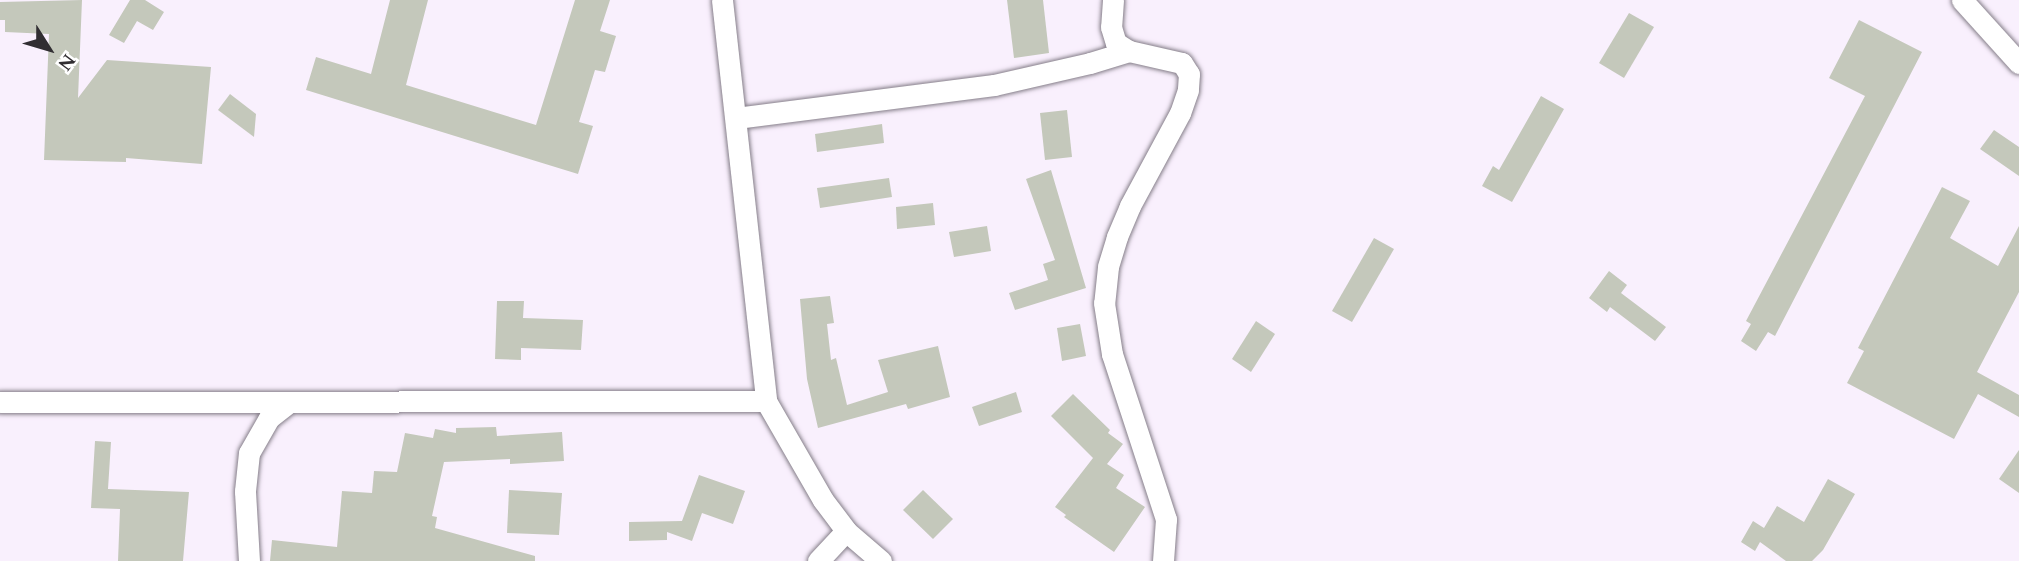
<!DOCTYPE html>
<style>
body{margin:0}
#map{position:relative;width:2019px;height:561px;overflow:hidden;background:#f9f0fd;font-family:Spectral,serif}
div>[style]{position:absolute}
.building>*{inset:0;background:#c4c8bb}
.roads{filter:drop-shadow(0 0 2px #857e89) drop-shadow(0 0 2px #857e89)}
.minor>*{height:21px;margin:-10.5px;padding:0 10.5px;transform-origin:10.5px;border-radius:10.5px;background:#fff}
span{translate:-50% -50%;white-space:nowrap;text-align:center;line-height:1.15;-webkit-text-stroke:6px #fff;paint-order:stroke}
.north{position:absolute;left:14px;top:14px;width:70px;height:70px;-webkit-text-stroke:5px #fff;paint-order:stroke;rotate:127deg;font-size:19px;font-weight:700;line-height:28px;text-align:center;color:#312e32}
.north::after{content:'';display:block;margin:auto;width:24px;height:32px;background:#312e32;clip-path:polygon(50% 0,100% 100%,50% 72%,0 100%)}
</style>
<div id="map">
<div class="building">
<i style="clip-path:polygon(82px 0,78px 98px,107px 60px,211px 67px,202px 164px,126px 158px,126px 162px,44px 160px,49px 34px,5px 32px,5px 20px,0 20px,0 2px)"></i>
<i style="clip-path:polygon(130px 0,145px 0,164px 12px,153px 30px,137px 21px,124px 43px,109px 35px)"></i>
<i style="clip-path:polygon(390px 0,428px 0,406px 85px,536px 125px,575px 0,610px 0,600px 31px,616px 36px,605px 72px,595px 70px,579px 122px,593px 126px,578px 174px,306px 90px,316px 57px,371px 74px)"></i>
<i style="clip-path:polygon(1007px 0,1043px 0,1049px 53px,1014px 58px)"></i>
<i style="clip-path:polygon(1629px 13px,1654px 27px,1624px 78px,1599px 63px)"></i>
<i style="clip-path:polygon(1859px 20px,1922px 52px,1775px 336px,1768px 332px,1756px 351px,1741px 341px,1751px 324px,1746px 321px,1865px 96px,1829px 78px)"></i>
<i style="clip-path:polygon(230px 94px,256px 114px,254px 137px,218px 110px)"></i>
<i style="clip-path:polygon(1541px 96px,1564px 109px,1512px 202px,1482px 186px,1493px 166px,1499px 170px)"></i>
<i style="clip-path:polygon(1067px 110px,1072px 157px,1045px 160px,1040px 113px)"></i>
<i style="clip-path:polygon(882px 124px,884px 143px,817px 152px,815px 134px)"></i>
<i style="clip-path:polygon(1994px 130px,2019px 147px,2019px 176px,1980px 149px)"></i>
<i style="clip-path:polygon(1051px 170px,1086px 288px,1015px 310px,1009px 293px,1048px 280px,1043px 264px,1055px 260px,1026px 179px)"></i>
<i style="clip-path:polygon(889px 178px,892px 197px,820px 208px,817px 188px)"></i>
<i style="clip-path:polygon(1942px 187px,1970px 201px,1950px 238px,1998px 266px,2019px 226px,2019px 292px,1977px 372px,2019px 395px,2019px 417px,1978px 394px,1954px 439px,1847px 383px,1864px 351px,1858px 348px)"></i>
<i style="clip-path:polygon(933px 203px,935px 225px,897px 229px,896px 207px)"></i>
<i style="clip-path:polygon(987px 226px,991px 251px,954px 257px,949px 232px)"></i>
<i style="clip-path:polygon(1374px 238px,1394px 249px,1352px 322px,1332px 311px)"></i>
<i style="clip-path:polygon(1609px 271px,1627px 285px,1621px 293px,1666px 327px,1655px 341px,1610px 307px,1607px 312px,1589px 298px)"></i>
<i style="clip-path:polygon(830px 296px,834px 323px,827px 324px,831px 360px,836px 358px,847px 405px,888px 392px,878px 360px,938px 346px,950px 397px,908px 409px,906px 404px,818px 428px,807px 379px,800px 299px)"></i>
<i style="clip-path:polygon(497px 301px,524px 301px,523px 318px,583px 320px,581px 350px,521px 348px,521px 360px,495px 359px)"></i>
<i style="clip-path:polygon(1256px 321px,1275px 334px,1251px 372px,1232px 359px)"></i>
<i style="clip-path:polygon(1080px 324px,1086px 356px,1062px 361px,1057px 328px)"></i>
<i style="clip-path:polygon(1016px 392px,1022px 412px,979px 426px,972px 407px)"></i>
<i style="clip-path:polygon(1073px 394px,1110px 430px,1108px 433px,1123px 444px,1107px 464px,1124px 475px,1116px 488px,1145px 507px,1114px 552px,1064px 517px,1066px 515px,1055px 507px,1093px 458px,1051px 416px)"></i>
<i style="clip-path:polygon(496px 427px,497px 436px,562px 432px,564px 461px,510px 464px,510px 459px,444px 462px,432px 516px,437px 517px,435px 528px,535px 556px,535px 561px,270px 561px,272px 540px,337px 547px,342px 491px,372px 493px,374px 471px,397px 472px,405px 433px,433px 438px,435px 429px,456px 433px,456px 428px)"></i>
<i style="clip-path:polygon(95px 441px,111px 442px,108px 489px,189px 492px,183px 561px,118px 561px,120px 509px,91px 508px)"></i>
<i style="clip-path:polygon(2019px 450px,2019px 493px,1999px 479px)"></i>
<i style="clip-path:polygon(699px 475px,745px 491px,733px 524px,702px 513px,692px 541px,667px 532px,667px 540px,629px 541px,629px 522px,682px 521px)"></i>
<i style="clip-path:polygon(1828px 479px,1855px 494px,1823px 550px,1812px 561px,1786px 561px,1760px 542px,1755px 551px,1741px 542px,1753px 521px,1764px 528px,1777px 506px,1804px 522px)"></i>
<i style="clip-path:polygon(509px 490px,562px 493px,559px 535px,507px 533px)"></i>
<i style="clip-path:polygon(923px 490px,953px 519px,933px 539px,903px 510px)"></i>
</div>
<div class="roads">
<div class="minor">
<i style="left:722px;top:0;width:403px;rotate:83.7deg"></i>
<i style="left:766px;top:401px;width:114px;rotate:60.1deg"></i>
<i style="left:823px;top:500px;width:39px;rotate:53deg"></i>
<i style="left:846px;top:531px;width:46px;rotate:40.6deg"></i>
<i style="left:1113px;top:0;width:27px;rotate:94deg"></i>
<i style="left:1111px;top:27px;width:17px;rotate:73deg"></i>
<i style="left:1116px;top:43px;width:15px;rotate:32deg"></i>
<i style="left:1129px;top:51px;width:54px;rotate:12.8deg"></i>
<i style="left:1182px;top:63px;width:13px;rotate:58deg"></i>
<i style="left:1189px;top:74px;width:16px;rotate:94deg"></i>
<i style="left:1188px;top:90px;width:24px;rotate:109deg"></i>
<i style="left:1180px;top:113px;width:106px;rotate:118.3deg"></i>
<i style="left:1130px;top:206px;width:34px;rotate:113deg"></i>
<i style="left:1117px;top:237px;width:31px;rotate:107deg"></i>
<i style="left:1108px;top:267px;width:36px;rotate:96deg"></i>
<i style="left:1104px;top:303px;width:52px;rotate:81.1deg"></i>
<i style="left:1112px;top:354px;width:174px;rotate:71.9deg"></i>
<i style="left:1166px;top:519px;width:42px;rotate:94.1deg"></i>
<i style="left:1962px;top:0;width:85px;rotate:47.9deg"></i>
<i style="left:736px;top:118px;width:260px;rotate:-7.3deg"></i>
<i style="left:994px;top:85px;width:98px;rotate:-12.9deg"></i>
<i style="left:1090px;top:63px;width:41px;rotate:-17.1deg"></i>
<i style="left:0;top:402px;width:766px;rotate:-0.07deg"></i>
<i style="left:249px;top:561px;width:70px;rotate:-93.3deg"></i>
<i style="left:245px;top:491px;width:38px;rotate:-84deg"></i>
<i style="left:249px;top:453px;width:40px;rotate:-60.3deg"></i>
<i style="left:269px;top:418px;width:24px;rotate:-38deg"></i>
<i style="left:818px;top:561px;width:41px;rotate:-47deg"></i>
</div>
</div>
<div class="north">N</div>
</div>
